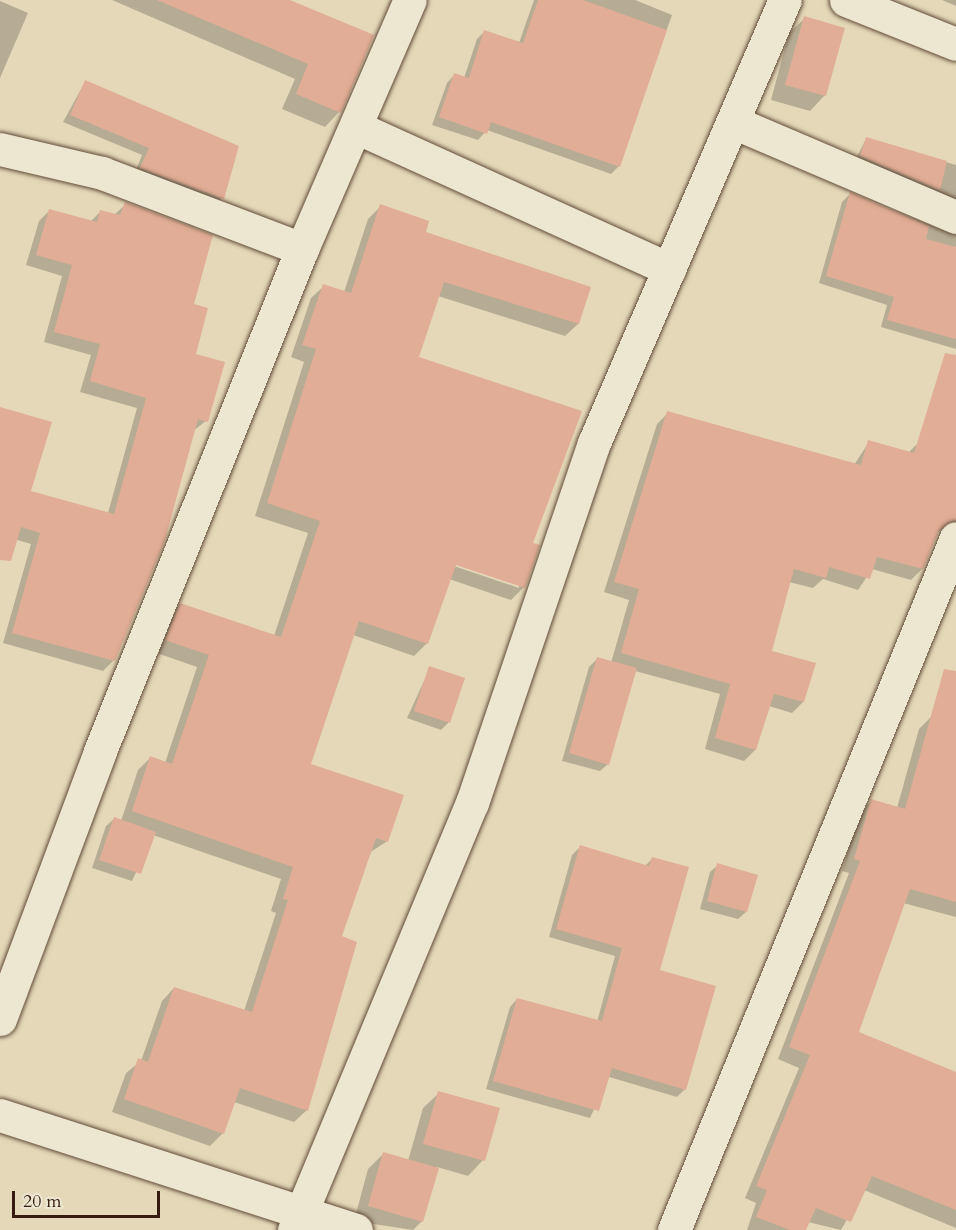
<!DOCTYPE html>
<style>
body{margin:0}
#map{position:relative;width:956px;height:1230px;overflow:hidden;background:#e4d8b8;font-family:Cardo,serif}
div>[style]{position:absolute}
.shadow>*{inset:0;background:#0003}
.building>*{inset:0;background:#e2ad96}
.roads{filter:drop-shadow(0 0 2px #624b38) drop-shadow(0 0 2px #624b38)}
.street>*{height:33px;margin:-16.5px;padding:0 16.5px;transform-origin:16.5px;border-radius:16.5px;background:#ede6d1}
span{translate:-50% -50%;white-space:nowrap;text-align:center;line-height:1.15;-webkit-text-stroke:6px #ede6d1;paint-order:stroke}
.scale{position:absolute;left:12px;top:1191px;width:148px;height:27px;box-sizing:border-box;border:3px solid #361c0e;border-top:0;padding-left:8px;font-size:18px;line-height:21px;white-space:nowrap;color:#361c0e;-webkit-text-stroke:4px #ede6d1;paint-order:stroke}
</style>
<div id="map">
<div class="shadow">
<i style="clip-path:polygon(112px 0,286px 0,339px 112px,325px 127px,282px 109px,295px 79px)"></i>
<i style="clip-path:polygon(534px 0,635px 0,672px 15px,619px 166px,611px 174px,487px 130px,478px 140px,432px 125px,447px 83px,454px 75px,464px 78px,477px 39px,485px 31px,519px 43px)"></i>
<i style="clip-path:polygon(942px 0,956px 0,956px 6px)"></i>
<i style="clip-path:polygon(0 1px,28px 13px,0 78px)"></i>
<i style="clip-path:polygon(805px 18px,825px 95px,810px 111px,771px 100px,789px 33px)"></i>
<i style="clip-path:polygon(85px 82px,237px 146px,222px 198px,215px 206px,134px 175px,142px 155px,63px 122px)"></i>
<i style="clip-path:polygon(866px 139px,956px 165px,956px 207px,853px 164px)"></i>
<i style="clip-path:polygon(850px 194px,956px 235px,956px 349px,881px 327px,887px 305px,819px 283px,842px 202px)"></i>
<i style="clip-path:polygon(126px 204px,192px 305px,194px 355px,206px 421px,193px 431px,114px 660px,103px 671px,3px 643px,31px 544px,0 535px,0 409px,29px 492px,108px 513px,137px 408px,80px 392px,91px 355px,44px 342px,62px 276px,26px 265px,39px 221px,49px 211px,90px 222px,101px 211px,114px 215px)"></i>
<i style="clip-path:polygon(evenodd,381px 206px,424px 233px,590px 288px,578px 324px,565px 336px,438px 296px,417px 358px,532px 544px,524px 587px,511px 600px,449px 579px,427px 643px,414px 656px,353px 635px,310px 765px,402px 796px,386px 842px,369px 853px,340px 937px,307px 1110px,294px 1122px,234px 1102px,223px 1133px,210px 1146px,112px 1112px,126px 1073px,141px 1061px,162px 1001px,174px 988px,244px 1011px,276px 913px,271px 911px,281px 879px,153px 835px,132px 881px,92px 868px,106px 826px,114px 819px,121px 821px,138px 770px,150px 758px,165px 763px,197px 667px,154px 652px,168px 617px,180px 604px,274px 636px,308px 533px,255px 516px,304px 362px,291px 357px,311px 298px,324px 286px,344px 292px,368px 219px,381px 206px,449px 561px,519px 584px,519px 588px,448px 564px,449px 561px)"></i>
<i style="clip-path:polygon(668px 413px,854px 465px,869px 442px,909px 452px,920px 441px,956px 451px,956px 528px,947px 525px,936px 534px,922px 569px,911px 580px,872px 569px,858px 590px,823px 579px,813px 588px,789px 582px,770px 652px,814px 664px,803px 702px,792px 713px,769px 706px,755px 750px,744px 761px,705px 749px,720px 694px,635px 671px,608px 764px,600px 771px,562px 761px,589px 667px,597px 659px,611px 663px,629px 600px,604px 592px,657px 424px)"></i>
<i style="clip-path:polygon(430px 668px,449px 722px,441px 730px,407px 718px)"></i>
<i style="clip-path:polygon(932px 716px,956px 722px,956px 917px,903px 903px,857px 1033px,956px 1074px,956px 1228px,864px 1190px,841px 1230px,808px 1222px,805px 1230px,747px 1230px,756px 1203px,745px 1198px,799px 1068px,778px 1059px,849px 873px,842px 871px,859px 814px,871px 801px,897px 808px,919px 729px)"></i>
<i style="clip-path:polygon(580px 847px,645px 866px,652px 859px,658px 972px,685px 1089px,677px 1097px,609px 1077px,590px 1118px,486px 1089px,510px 1007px,517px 999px,597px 1022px,615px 956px,549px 937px,572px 855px)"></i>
<i style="clip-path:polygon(718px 865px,746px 912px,738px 919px,700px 909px,710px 872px)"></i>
<i style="clip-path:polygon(439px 1093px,483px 1160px,468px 1176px,437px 1167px,422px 1221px,413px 1230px,354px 1221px,368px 1169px,383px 1154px,408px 1161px,423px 1108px)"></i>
</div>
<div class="building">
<i style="clip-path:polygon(157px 0,290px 0,374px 35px,341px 113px,296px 94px,308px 64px)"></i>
<i style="clip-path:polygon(538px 0,583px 0,667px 30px,620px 167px,491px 122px,487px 134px,439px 117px,454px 73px,469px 78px,484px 30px,523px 43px)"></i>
<i style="clip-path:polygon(804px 16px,845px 28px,826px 96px,785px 85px)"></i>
<i style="clip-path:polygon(85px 80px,239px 146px,224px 199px,140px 168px,149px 148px,70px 115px)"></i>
<i style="clip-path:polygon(866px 137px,947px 161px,940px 190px,860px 156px)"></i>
<i style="clip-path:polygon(850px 192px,929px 226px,926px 239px,956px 247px,956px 339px,887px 320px,894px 297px,826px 276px)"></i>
<i style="clip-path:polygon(125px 202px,213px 235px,194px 304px,208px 308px,196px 354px,225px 362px,208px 422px,198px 419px,165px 540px,115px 661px,12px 633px,40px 533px,21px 527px,11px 561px,0 560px,0 407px,52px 422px,31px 491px,114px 514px,146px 398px,90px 381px,100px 344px,54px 332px,72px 265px,36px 255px,49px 209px,97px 222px,100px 210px,120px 215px)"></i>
<i style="clip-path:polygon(380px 204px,429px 221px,426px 232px,591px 287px,579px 324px,444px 282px,419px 357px,582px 411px,533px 543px,540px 545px,525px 588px,456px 565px,428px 644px,359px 621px,311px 764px,404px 795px,388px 842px,376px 838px,342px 936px,357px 942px,308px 1111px,240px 1088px,224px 1134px,124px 1099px,138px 1058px,148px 1062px,174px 987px,252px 1012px,288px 900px,283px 899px,293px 867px,132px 811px,150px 756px,172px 764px,209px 655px,165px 640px,180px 603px,281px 637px,320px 521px,267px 503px,316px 349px,302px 345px,323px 284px,351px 293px)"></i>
<i style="clip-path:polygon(945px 353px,956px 355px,956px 520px,939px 530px,923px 569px,877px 557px,870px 579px,829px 567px,826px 578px,794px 569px,772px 651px,816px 663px,804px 702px,774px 694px,756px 750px,715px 738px,730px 684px,621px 653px,639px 589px,614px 582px,667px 411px,861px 465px,868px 440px,914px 453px)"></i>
<i style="clip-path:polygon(597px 657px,637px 668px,609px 765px,569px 753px)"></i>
<i style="clip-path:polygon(429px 666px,465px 678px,450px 723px,414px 711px)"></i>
<i style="clip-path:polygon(944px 669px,956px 671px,956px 902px,910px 889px,859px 1032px,956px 1072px,956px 1210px,872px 1176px,851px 1222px,816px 1208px,806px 1230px,790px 1230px,756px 1217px,767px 1190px,756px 1186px,810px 1055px,789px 1047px,860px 861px,854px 859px,871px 799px,905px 809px)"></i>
<i style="clip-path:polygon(114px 817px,156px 832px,141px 874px,99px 860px)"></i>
<i style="clip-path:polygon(580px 845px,649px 866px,652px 857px,689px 867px,660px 970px,716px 986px,686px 1090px,612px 1068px,599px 1111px,493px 1081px,517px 998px,602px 1021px,622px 948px,556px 929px)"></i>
<i style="clip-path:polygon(717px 863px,758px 875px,747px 912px,707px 901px)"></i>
<i style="clip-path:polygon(438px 1091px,500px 1108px,485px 1161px,423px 1144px)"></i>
<i style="clip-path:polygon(383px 1152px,439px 1168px,423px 1222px,368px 1206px)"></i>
</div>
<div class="roads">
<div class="street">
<i style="left:846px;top:0;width:118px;rotate:21.8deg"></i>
<i style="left:733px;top:122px;width:242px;rotate:23.1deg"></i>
<i style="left:356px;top:127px;width:344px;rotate:24.4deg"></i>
<i style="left:0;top:149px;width:105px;rotate:13.2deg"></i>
<i style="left:102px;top:173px;width:214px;rotate:20.8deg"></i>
<i style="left:0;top:1019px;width:286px;rotate:-69.5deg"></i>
<i style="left:100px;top:751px;width:541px;rotate:-68.08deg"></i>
<i style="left:302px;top:249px;width:271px;rotate:-66.6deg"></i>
<i style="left:0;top:1115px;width:374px;rotate:17.9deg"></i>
<i style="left:294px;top:1230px;width:463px;rotate:-67.4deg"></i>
<i style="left:472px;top:803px;width:380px;rotate:-71.3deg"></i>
<i style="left:594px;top:443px;width:482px;rotate:-66.7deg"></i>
<i style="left:674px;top:1230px;width:747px;rotate:-67.83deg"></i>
</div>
</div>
<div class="scale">20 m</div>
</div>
